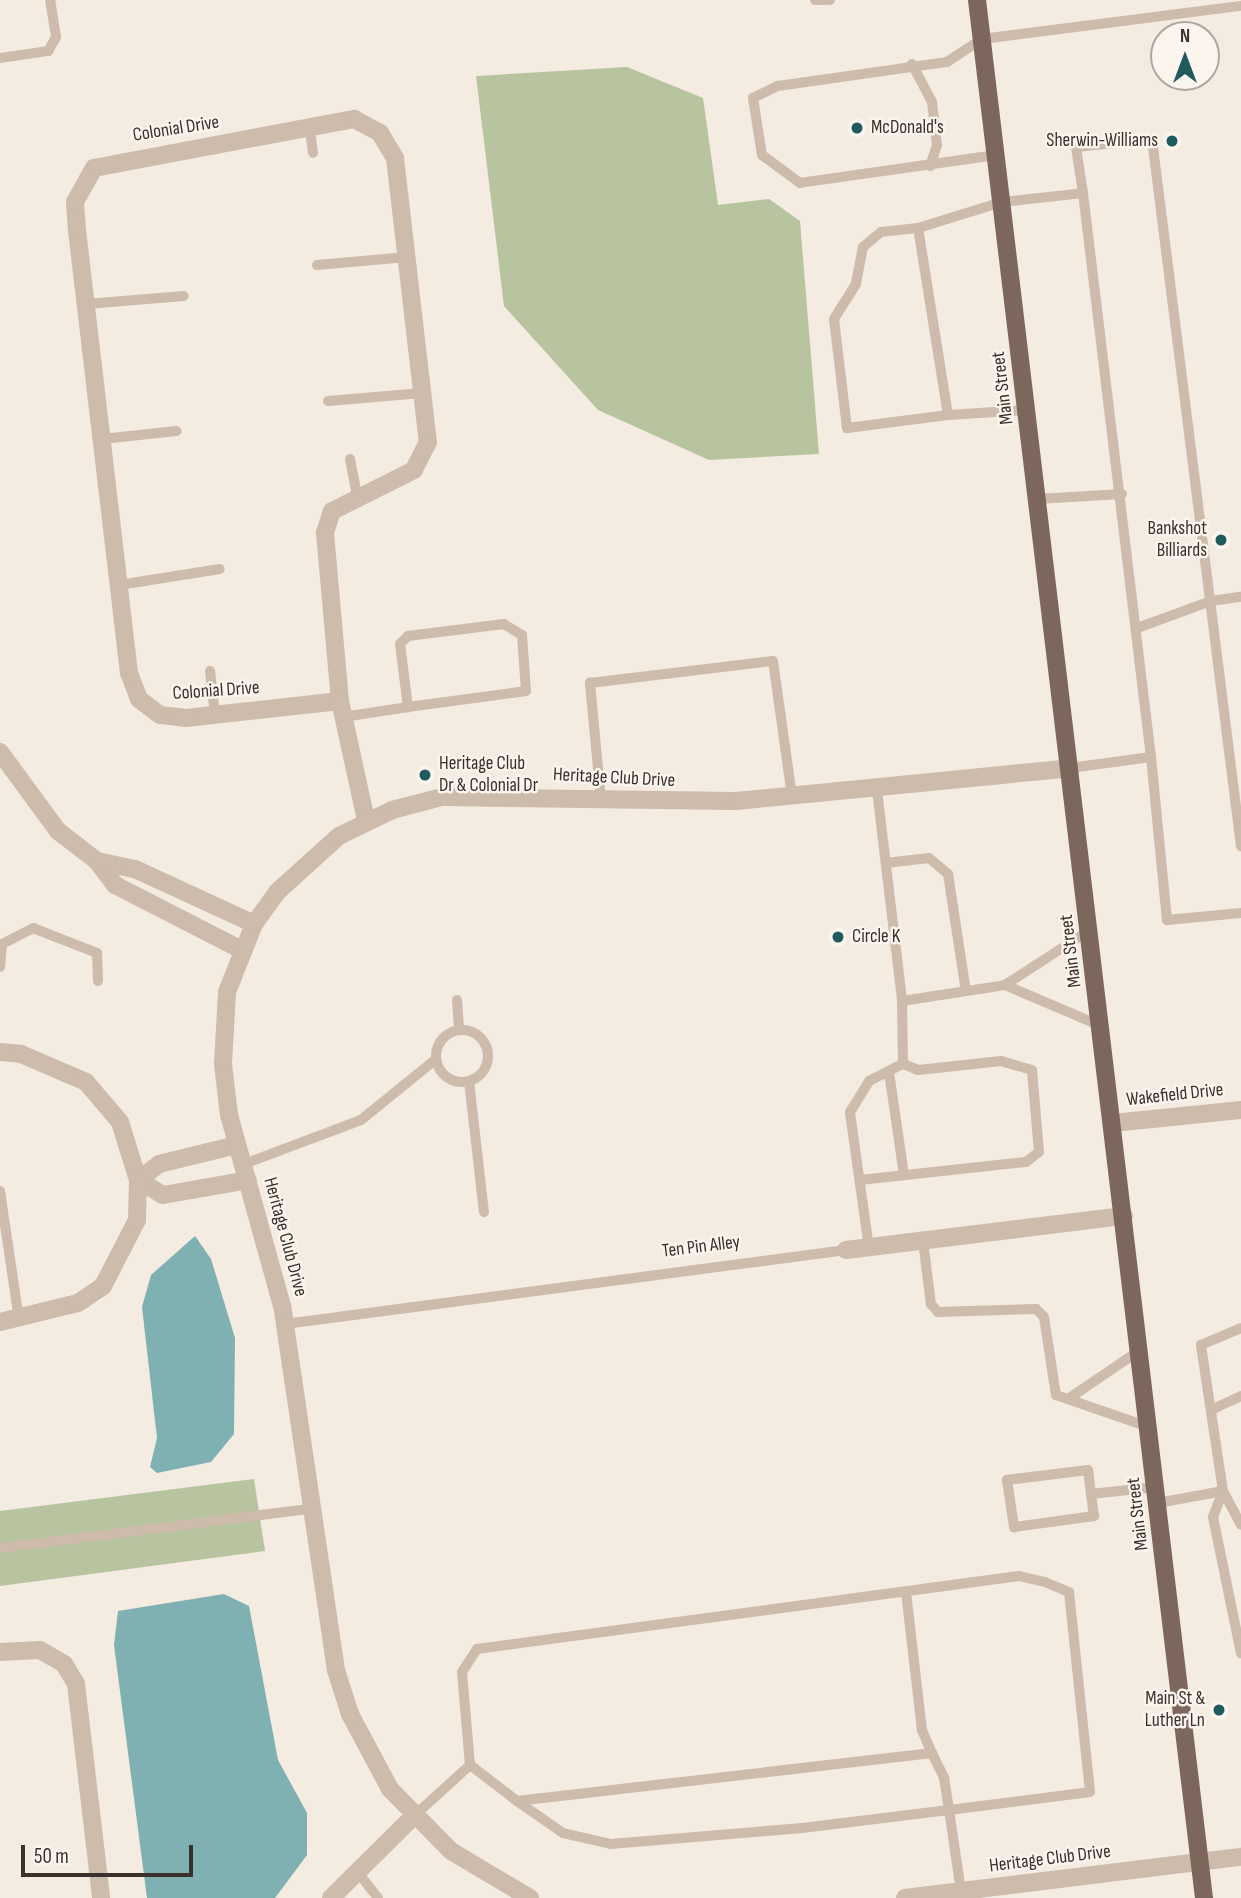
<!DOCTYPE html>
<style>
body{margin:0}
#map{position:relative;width:1241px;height:1898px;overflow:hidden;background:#f4ebe1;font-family:"Sofia Sans Condensed",sans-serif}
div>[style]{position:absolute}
.green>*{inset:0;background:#b8c4a0}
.water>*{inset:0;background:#7fb0b2}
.lane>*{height:10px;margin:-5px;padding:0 5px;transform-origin:5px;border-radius:5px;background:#cdbbac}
.lane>.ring{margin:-5px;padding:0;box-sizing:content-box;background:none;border:10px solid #cdbbac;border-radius:50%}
.street>*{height:18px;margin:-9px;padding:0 9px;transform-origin:9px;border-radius:9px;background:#cdbbac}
.primary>*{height:18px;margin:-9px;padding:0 9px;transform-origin:9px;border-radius:9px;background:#7d675c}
.dots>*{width:19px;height:19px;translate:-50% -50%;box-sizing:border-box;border:4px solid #fbf5ee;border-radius:50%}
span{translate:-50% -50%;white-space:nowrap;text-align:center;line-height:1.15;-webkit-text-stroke:5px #fbf5ee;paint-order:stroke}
.poi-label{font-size:19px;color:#3b302b}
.left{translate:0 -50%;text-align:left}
.right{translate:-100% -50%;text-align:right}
.street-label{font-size:19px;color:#3b302b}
.north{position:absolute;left:1150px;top:21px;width:70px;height:70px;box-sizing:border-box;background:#fbf5ee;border:2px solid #aea6a0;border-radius:50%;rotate:0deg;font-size:19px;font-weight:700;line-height:28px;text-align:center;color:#3b302b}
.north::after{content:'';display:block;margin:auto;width:24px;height:32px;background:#1f5a5e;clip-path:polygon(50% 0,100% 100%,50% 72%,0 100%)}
.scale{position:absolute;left:21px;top:1845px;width:172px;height:32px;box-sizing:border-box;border:4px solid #3b302b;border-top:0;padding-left:9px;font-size:21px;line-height:24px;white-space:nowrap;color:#3b302b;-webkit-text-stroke:5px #fbf5ee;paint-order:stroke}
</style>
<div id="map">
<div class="green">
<i style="clip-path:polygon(627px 67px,703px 98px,718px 205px,769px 199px,800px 221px,819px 454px,709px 460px,598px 410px,504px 306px,476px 76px)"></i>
<i style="clip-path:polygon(254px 1479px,265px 1551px,0 1586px,0 1511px)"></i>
</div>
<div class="water">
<i style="clip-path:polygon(195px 1236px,211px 1259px,235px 1338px,234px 1434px,211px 1462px,157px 1473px,150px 1467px,157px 1438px,142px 1307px,151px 1275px)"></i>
<i style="clip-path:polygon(224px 1594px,249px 1606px,278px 1760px,307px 1813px,307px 1855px,275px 1898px,147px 1898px,114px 1645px,118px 1611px)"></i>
</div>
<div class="lane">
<i style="left:815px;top:0;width:15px"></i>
<i style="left:0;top:58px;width:49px;rotate:-8.3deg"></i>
<i style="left:48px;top:51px;width:16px;rotate:-60deg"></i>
<i style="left:56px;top:37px;width:37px;rotate:-99deg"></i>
<i style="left:912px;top:64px;width:43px;rotate:62.2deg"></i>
<i style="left:932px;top:102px;width:43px;rotate:83.4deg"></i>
<i style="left:937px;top:145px;width:22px;rotate:108deg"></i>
<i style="left:309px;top:124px;width:29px;rotate:82deg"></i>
<i style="left:996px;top:155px;width:198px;rotate:171.9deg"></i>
<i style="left:800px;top:183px;width:47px;rotate:-143.6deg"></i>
<i style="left:762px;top:155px;width:58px;rotate:-99deg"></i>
<i style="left:753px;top:98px;width:28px;rotate:-26deg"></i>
<i style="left:778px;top:86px;width:171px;rotate:-8.1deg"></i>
<i style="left:947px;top:62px;width:42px;rotate:-33.3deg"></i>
<i style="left:982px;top:39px;width:261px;rotate:-7.3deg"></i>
<i style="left:1083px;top:193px;width:47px;rotate:-98.7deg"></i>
<i style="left:1076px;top:147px;width:76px;rotate:-6deg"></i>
<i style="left:1152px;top:139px;width:713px;rotate:82.83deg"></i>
<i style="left:918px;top:228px;width:37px;rotate:174deg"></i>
<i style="left:881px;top:232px;width:23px;rotate:140deg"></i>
<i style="left:863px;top:247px;width:38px;rotate:101deg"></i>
<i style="left:856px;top:284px;width:41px;rotate:122.2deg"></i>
<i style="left:834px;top:319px;width:110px;rotate:83.2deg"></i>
<i style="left:847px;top:428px;width:102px;rotate:-7.3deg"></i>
<i style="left:317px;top:265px;width:90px;rotate:-5.1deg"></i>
<i style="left:86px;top:304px;width:98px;rotate:-4.7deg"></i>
<i style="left:328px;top:401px;width:95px;rotate:-4.8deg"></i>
<i style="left:1027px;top:410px;width:79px;rotate:176.4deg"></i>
<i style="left:948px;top:415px;width:189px;rotate:-99.1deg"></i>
<i style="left:918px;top:228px;width:88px;rotate:-17.2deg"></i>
<i style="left:1002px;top:202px;width:81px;rotate:-6.3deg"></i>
<i style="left:1083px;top:193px;width:568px;rotate:83.13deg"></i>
<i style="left:1151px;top:757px;width:82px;rotate:172.3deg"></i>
<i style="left:102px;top:439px;width:75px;rotate:-6.1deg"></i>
<i style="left:350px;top:459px;width:43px;rotate:79.2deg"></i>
<i style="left:1037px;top:499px;width:85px;rotate:-3.4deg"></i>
<i style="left:119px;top:585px;width:102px;rotate:-9deg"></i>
<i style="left:1140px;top:627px;width:76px;rotate:-20.1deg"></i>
<i style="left:1211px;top:601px;width:30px;rotate:-8deg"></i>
<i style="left:210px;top:671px;width:44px;rotate:83.5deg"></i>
<i style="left:343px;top:717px;width:66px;rotate:-8.7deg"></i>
<i style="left:408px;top:707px;width:119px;rotate:-7.7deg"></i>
<i style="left:526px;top:691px;width:56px;rotate:-94.1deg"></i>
<i style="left:522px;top:635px;width:21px;rotate:-149deg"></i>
<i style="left:504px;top:624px;width:97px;rotate:172.9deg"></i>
<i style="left:408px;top:636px;width:11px;rotate:135deg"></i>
<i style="left:400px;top:644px;width:64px;rotate:82.8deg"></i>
<i style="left:1151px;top:757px;width:164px;rotate:84.4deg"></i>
<i style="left:1167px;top:920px;width:74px;rotate:-5.4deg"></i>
<i style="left:877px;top:790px;width:212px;rotate:83.2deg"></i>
<i style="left:902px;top:1001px;width:104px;rotate:-8.8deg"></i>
<i style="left:1005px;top:985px;width:101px;rotate:-32.9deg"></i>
<i style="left:601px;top:800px;width:118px;rotate:-95.4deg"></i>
<i style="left:590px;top:683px;width:184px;rotate:-6.9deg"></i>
<i style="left:773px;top:661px;width:137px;rotate:82deg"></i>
<i style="left:886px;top:863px;width:43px;rotate:-6.6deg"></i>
<i style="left:929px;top:858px;width:25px;rotate:40deg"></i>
<i style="left:948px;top:874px;width:118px;rotate:81.3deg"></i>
<i style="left:0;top:967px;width:23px;rotate:-85deg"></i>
<i style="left:2px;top:944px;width:35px;rotate:-27deg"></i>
<i style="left:33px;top:928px;width:69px;rotate:21.3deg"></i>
<i style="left:97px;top:953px;width:28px;rotate:88deg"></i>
<i style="left:1005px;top:985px;width:104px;rotate:23.1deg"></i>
<i style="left:457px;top:1000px;width:30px;rotate:86deg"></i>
<i class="ring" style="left:436px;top:1030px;width:42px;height:42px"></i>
<i style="left:889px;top:1072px;width:104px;rotate:81.7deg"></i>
<i style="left:469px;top:1081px;width:132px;rotate:83.5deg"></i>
<i style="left:244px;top:1164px;width:125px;rotate:-20.6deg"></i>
<i style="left:361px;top:1120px;width:97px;rotate:-39.1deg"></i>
<i style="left:860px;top:1180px;width:167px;rotate:-6.2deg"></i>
<i style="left:1026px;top:1162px;width:16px;rotate:-38deg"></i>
<i style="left:1039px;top:1152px;width:82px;rotate:-94.9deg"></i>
<i style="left:1032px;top:1070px;width:32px;rotate:-164deg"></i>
<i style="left:1001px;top:1061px;width:83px;rotate:173.8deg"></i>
<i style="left:918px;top:1070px;width:16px;rotate:-158deg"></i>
<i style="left:0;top:1191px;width:130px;rotate:81.6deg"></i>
<i style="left:923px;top:1241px;width:64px;rotate:82.8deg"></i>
<i style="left:931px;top:1304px;width:11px;rotate:49deg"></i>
<i style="left:938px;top:1312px;width:98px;rotate:-1.8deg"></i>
<i style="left:1036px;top:1309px;width:11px;rotate:45deg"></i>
<i style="left:1044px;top:1317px;width:79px;rotate:81.3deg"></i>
<i style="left:1056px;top:1395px;width:98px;rotate:19deg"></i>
<i style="left:869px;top:1248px;width:137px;rotate:-98deg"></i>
<i style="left:850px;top:1112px;width:36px;rotate:-58deg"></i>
<i style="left:869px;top:1081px;width:38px;rotate:-27deg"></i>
<i style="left:903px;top:1064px;width:63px;rotate:-90.9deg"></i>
<i style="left:285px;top:1324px;width:566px;rotate:-7.51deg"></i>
<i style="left:1068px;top:1399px;width:87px;rotate:-34.2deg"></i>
<i style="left:1211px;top:1410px;width:33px;rotate:-25deg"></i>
<i style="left:1223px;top:1491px;width:28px;rotate:111deg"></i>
<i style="left:1213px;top:1517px;width:139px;rotate:78.4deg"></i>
<i style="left:1223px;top:1491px;width:38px;rotate:62deg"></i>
<i style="left:1091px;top:1494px;width:24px;rotate:-97deg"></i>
<i style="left:1088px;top:1470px;width:82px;rotate:173deg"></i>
<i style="left:1007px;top:1480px;width:48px;rotate:81.5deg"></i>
<i style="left:1014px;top:1527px;width:81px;rotate:-7.8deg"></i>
<i style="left:1094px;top:1516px;width:22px;rotate:-98deg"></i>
<i style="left:1091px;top:1494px;width:65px;rotate:-6.1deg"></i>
<i style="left:1158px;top:1503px;width:66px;rotate:-10.5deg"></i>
<i style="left:1223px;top:1491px;width:148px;rotate:-98.6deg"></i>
<i style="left:1201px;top:1345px;width:43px;rotate:-23deg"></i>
<i style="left:0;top:1548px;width:318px;rotate:-7.2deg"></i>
<i style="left:906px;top:1592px;width:139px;rotate:83.4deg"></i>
<i style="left:922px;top:1730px;width:25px;rotate:67deg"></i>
<i style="left:517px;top:1801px;width:59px;rotate:-142.5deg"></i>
<i style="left:470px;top:1765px;width:93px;rotate:-94.9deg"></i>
<i style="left:462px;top:1672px;width:27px;rotate:-57deg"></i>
<i style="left:477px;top:1649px;width:547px;rotate:-7.67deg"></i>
<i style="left:1019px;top:1576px;width:27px;rotate:13deg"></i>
<i style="left:1045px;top:1582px;width:26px;rotate:23deg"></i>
<i style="left:1069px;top:1592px;width:201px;rotate:84deg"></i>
<i style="left:1090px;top:1792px;width:142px;rotate:172.7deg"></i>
<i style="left:949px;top:1810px;width:148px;rotate:173deg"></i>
<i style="left:802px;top:1828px;width:192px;rotate:175.2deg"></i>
<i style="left:611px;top:1844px;width:49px;rotate:-167.1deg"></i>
<i style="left:563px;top:1833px;width:56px;rotate:-145.2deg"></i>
<i style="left:517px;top:1801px;width:418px;rotate:-6.6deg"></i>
<i style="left:932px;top:1753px;width:28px;rotate:64deg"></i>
<i style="left:944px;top:1778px;width:32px;rotate:81deg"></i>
<i style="left:949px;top:1810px;width:82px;rotate:81.6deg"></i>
<i style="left:414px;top:1816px;width:76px;rotate:-42.3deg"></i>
<i style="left:360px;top:1875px;width:29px;rotate:52deg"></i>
</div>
<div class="street">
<i style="left:340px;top:701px;width:155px;rotate:173.7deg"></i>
<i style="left:186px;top:718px;width:26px;rotate:-173deg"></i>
<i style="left:160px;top:715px;width:26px;rotate:-143deg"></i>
<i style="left:139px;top:699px;width:28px;rotate:-111deg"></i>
<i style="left:129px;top:673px;width:445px;rotate:-96.7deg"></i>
<i style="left:77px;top:231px;width:29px;rotate:-94deg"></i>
<i style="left:75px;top:202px;width:39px;rotate:-61deg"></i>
<i style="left:94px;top:168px;width:265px;rotate:-10.7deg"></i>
<i style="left:354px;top:119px;width:30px;rotate:28deg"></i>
<i style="left:380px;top:133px;width:29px;rotate:59deg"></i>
<i style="left:395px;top:158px;width:286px;rotate:83.4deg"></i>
<i style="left:428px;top:442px;width:31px;rotate:117deg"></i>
<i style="left:414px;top:470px;width:92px;rotate:153.4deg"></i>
<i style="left:332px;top:511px;width:23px;rotate:108deg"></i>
<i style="left:325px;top:533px;width:169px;rotate:84.9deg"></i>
<i style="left:340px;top:701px;width:122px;rotate:77.7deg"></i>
<i style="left:0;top:752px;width:98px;rotate:53.7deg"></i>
<i style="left:58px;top:831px;width:49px;rotate:37.6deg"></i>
<i style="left:97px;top:861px;width:30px;rotate:53deg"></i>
<i style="left:115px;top:885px;width:143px;rotate:27.1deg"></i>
<i style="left:97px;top:861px;width:39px;rotate:12deg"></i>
<i style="left:135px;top:869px;width:131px;rotate:24.8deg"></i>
<i style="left:0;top:1052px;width:21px;rotate:5deg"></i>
<i style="left:21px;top:1054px;width:71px;rotate:23.3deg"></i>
<i style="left:86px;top:1082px;width:52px;rotate:49.6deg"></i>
<i style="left:120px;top:1122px;width:61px;rotate:72.8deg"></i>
<i style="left:138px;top:1180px;width:29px;rotate:31deg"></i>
<i style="left:163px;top:1195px;width:86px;rotate:-10deg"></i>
<i style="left:1113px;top:1123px;width:129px;rotate:-5.8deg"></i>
<i style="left:138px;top:1180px;width:26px;rotate:-37deg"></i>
<i style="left:159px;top:1164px;width:80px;rotate:-13.7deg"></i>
<i style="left:846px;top:1250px;width:280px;rotate:-7deg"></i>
<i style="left:0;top:1322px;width:80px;rotate:-13.7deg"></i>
<i style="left:78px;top:1303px;width:30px;rotate:-34deg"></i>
<i style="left:103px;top:1286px;width:74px;rotate:-62.7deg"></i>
<i style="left:137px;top:1220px;width:40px;rotate:-88.6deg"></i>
<i style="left:0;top:1652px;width:40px;rotate:-2.9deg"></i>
<i style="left:40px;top:1650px;width:28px;rotate:30deg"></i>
<i style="left:64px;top:1664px;width:23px;rotate:59deg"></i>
<i style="left:76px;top:1684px;width:215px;rotate:83.3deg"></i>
<i style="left:331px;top:1898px;width:117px;rotate:-44.7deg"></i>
<i style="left:530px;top:1898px;width:92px;rotate:-149.3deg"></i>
<i style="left:451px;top:1851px;width:87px;rotate:-134.5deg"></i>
<i style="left:390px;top:1789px;width:85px;rotate:-118.1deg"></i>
<i style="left:350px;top:1714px;width:46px;rotate:-107.7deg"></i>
<i style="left:336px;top:1670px;width:368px;rotate:-98.4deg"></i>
<i style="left:282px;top:1306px;width:198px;rotate:-105.5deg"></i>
<i style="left:229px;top:1115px;width:51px;rotate:-96.7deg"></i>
<i style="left:223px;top:1064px;width:72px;rotate:-86.8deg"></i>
<i style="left:227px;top:992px;width:73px;rotate:-68.3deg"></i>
<i style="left:254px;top:924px;width:39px;rotate:-54deg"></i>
<i style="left:277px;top:892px;width:84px;rotate:-42.1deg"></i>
<i style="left:339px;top:836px;width:59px;rotate:-26.1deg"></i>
<i style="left:392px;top:810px;width:52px;rotate:-14.6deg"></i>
<i style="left:442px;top:797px;width:294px;rotate:0.8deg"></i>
<i style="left:736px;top:801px;width:336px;rotate:-5.6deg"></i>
<i style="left:905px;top:1898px;width:338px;rotate:-7deg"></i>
</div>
<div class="primary">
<i style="left:977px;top:0;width:1912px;rotate:83.18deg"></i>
</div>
<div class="dots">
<i style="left:857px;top:128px;background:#1f5a5e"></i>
<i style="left:1172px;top:141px;background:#1f5a5e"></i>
<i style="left:1221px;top:540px;background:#1f5a5e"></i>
<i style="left:425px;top:775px;background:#1f5a5e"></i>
<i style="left:838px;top:937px;background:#1f5a5e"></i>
<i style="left:1219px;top:1710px;background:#1f5a5e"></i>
</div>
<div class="poi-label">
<span class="left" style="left:871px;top:128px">McDonald's</span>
<span class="right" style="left:1158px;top:141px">Sherwin-Williams</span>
<span class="right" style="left:1207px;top:540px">Bankshot<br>Billiards</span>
<span class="left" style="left:439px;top:775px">Heritage Club<br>Dr &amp; Colonial Dr</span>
<span class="left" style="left:852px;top:937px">Circle K</span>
<span class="right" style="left:1205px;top:1710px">Main St &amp;<br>Luther Ln</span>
</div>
<div class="street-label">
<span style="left:176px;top:129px;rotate:-9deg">Colonial Drive</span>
<span style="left:1003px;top:388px;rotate:-97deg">Main Street</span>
<span style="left:216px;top:691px;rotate:-4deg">Colonial Drive</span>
<span style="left:614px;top:778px;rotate:3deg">Heritage Club Drive</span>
<span style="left:1071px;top:951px;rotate:-97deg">Main Street</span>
<span style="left:1175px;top:1095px;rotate:-6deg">Wakefield Drive</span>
<span style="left:285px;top:1237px;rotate:75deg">Heritage Club Drive</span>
<span style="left:701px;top:1247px;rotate:-7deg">Ten Pin Alley</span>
<span style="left:1138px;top:1514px;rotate:-97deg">Main Street</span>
<span style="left:1050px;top:1859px;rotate:-7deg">Heritage Club Drive</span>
</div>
<div class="north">N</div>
<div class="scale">50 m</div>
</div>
